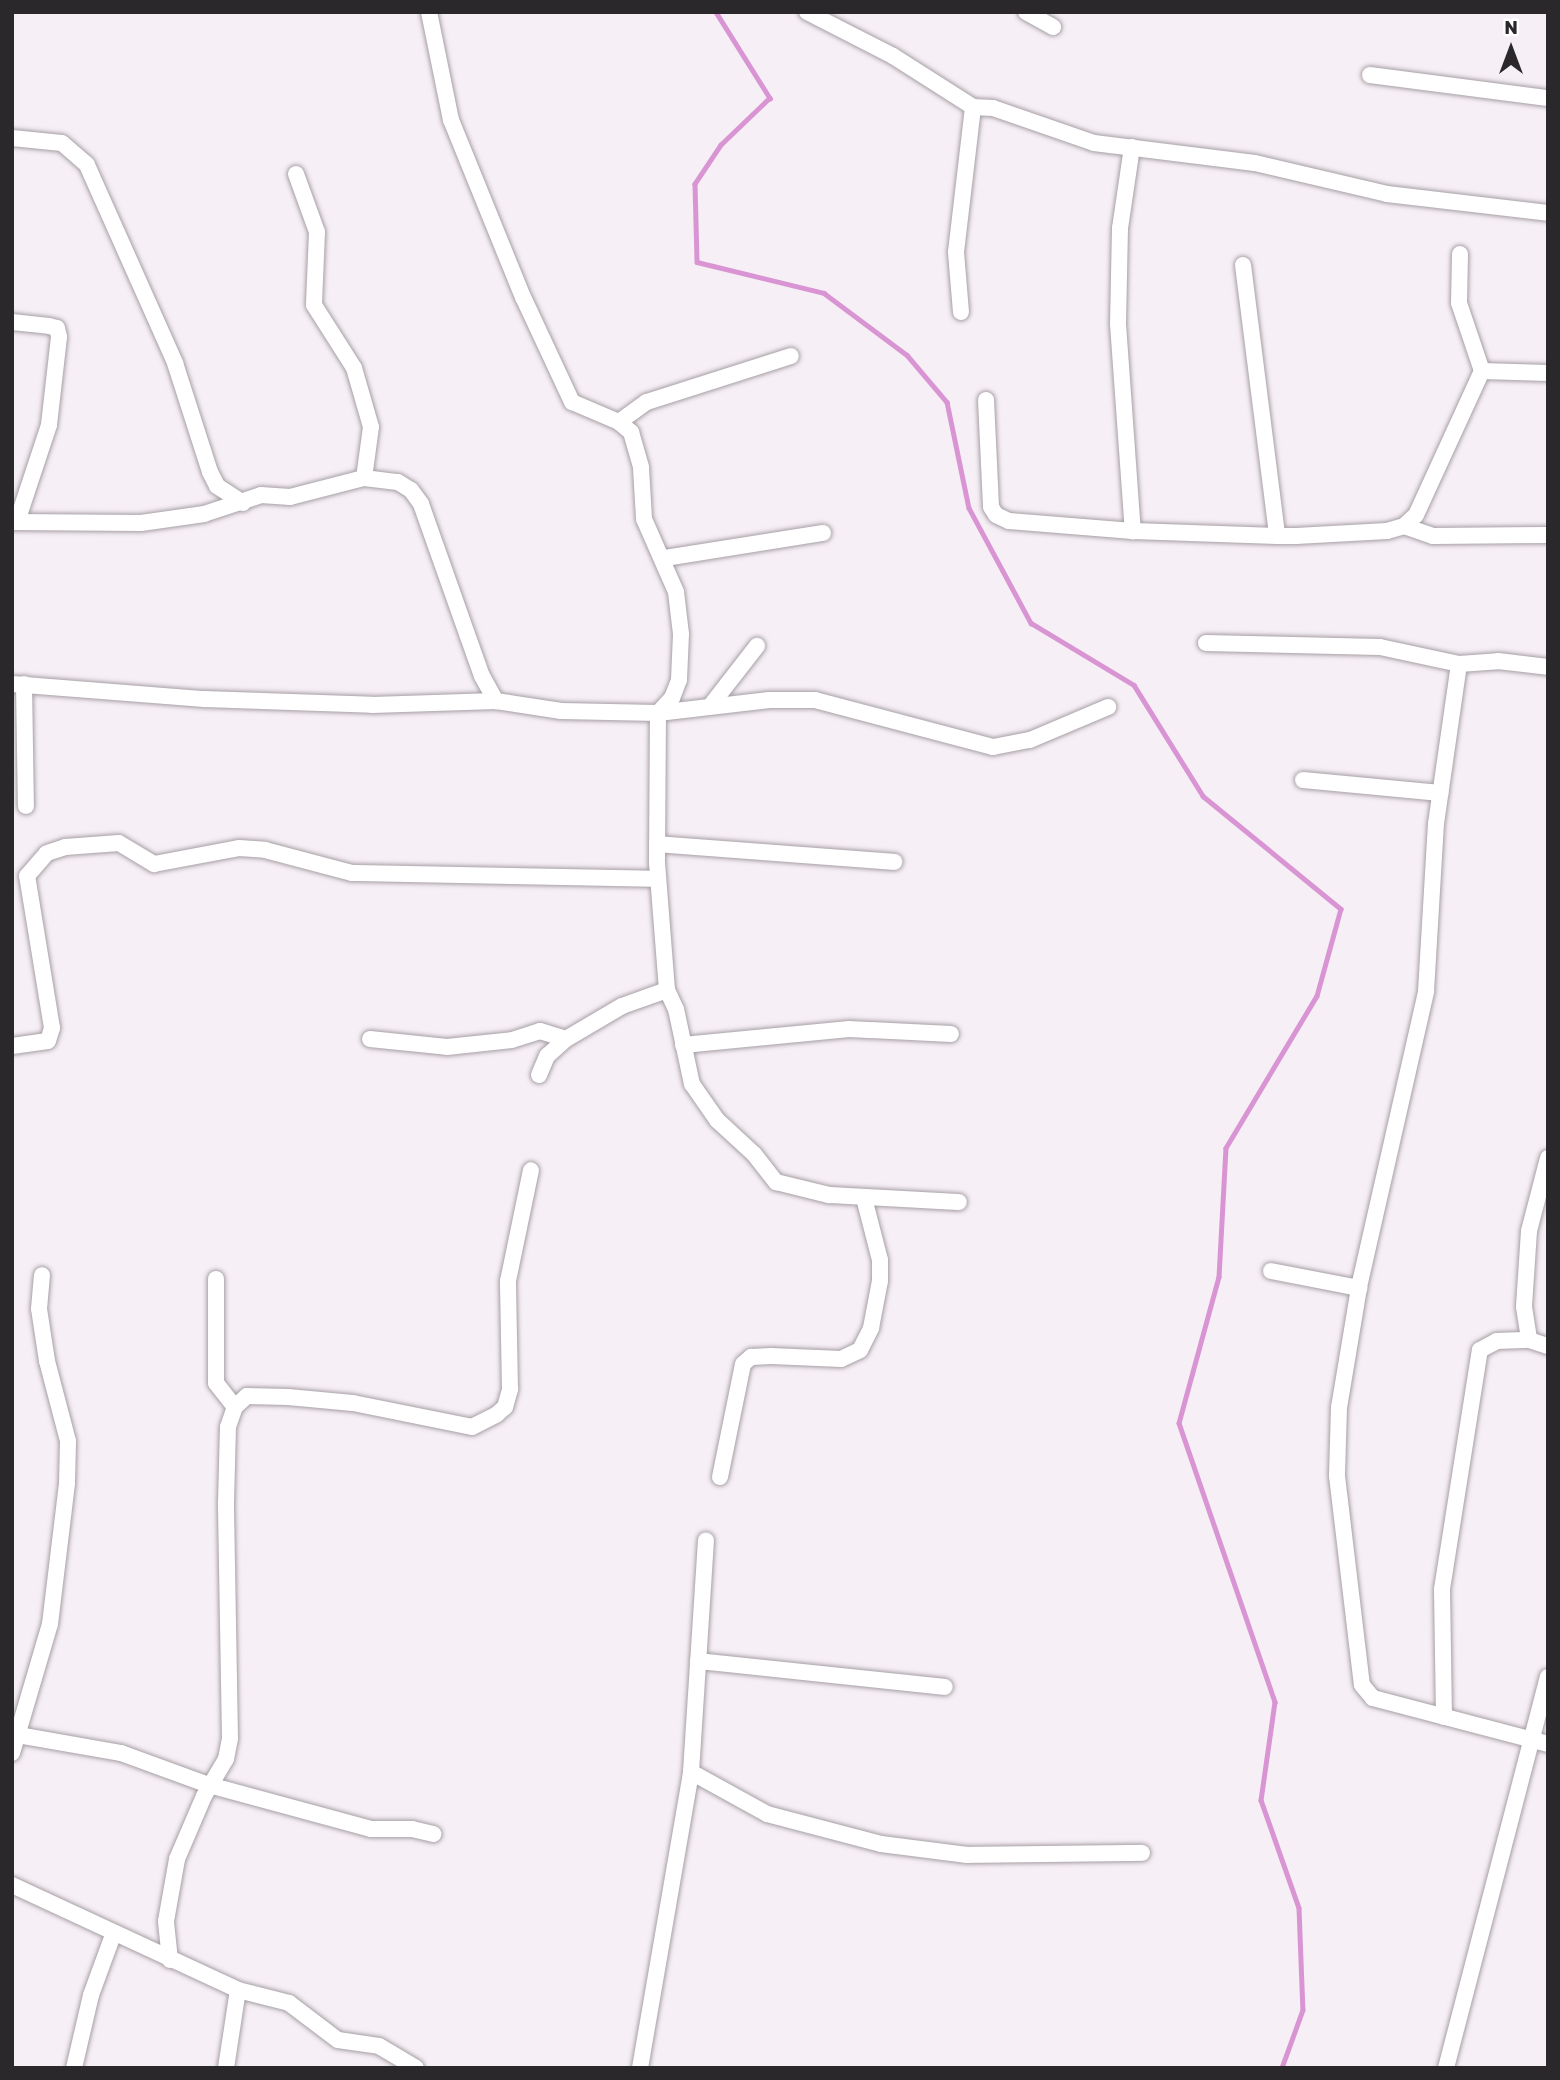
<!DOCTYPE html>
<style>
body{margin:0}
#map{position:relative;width:1560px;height:2080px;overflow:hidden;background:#f6eff5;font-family:Rubik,sans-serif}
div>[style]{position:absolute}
.stream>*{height:4.5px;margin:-2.25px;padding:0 2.25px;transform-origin:2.25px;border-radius:2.25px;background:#d995d3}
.roads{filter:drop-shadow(0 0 2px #a69fa5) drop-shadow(0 0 2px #a69fa5)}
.street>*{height:16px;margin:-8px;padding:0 8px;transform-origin:8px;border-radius:8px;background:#fff}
span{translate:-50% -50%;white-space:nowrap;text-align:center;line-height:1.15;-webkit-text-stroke:6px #fff;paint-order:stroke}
.frame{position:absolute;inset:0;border:14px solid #2b282b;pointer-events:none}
.north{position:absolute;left:1476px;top:14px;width:70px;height:70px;-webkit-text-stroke:5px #fff;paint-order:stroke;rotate:0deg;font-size:19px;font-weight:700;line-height:28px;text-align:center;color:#2b282b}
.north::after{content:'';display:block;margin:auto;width:24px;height:32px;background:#2b282b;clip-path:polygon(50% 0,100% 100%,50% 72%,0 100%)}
</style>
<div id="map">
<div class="stream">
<i style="left:716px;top:12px;width:102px;rotate:57.9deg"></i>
<i style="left:770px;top:98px;width:68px;rotate:136.2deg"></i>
<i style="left:721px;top:145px;width:47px;rotate:123.7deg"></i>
<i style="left:695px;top:184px;width:78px;rotate:88.5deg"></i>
<i style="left:697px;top:262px;width:131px;rotate:13.7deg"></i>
<i style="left:824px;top:293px;width:104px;rotate:36.8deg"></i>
<i style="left:907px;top:355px;width:62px;rotate:49.6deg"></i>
<i style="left:947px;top:402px;width:108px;rotate:78.3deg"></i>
<i style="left:969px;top:508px;width:131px;rotate:61.7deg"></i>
<i style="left:1031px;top:623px;width:120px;rotate:31deg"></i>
<i style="left:1134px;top:685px;width:131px;rotate:58.1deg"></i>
<i style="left:1203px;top:796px;width:178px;rotate:39.3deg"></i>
<i style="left:1341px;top:909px;width:90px;rotate:105.4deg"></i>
<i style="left:1317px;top:996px;width:177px;rotate:120.9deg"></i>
<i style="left:1226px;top:1148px;width:129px;rotate:93.1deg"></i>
<i style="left:1219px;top:1277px;width:151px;rotate:105.3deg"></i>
<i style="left:1179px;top:1423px;width:295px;rotate:71deg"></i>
<i style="left:1275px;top:1702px;width:99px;rotate:98.1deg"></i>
<i style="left:1261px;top:1800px;width:114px;rotate:70.6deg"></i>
<i style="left:1299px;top:1908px;width:102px;rotate:87.8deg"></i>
<i style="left:1303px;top:2010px;width:62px;rotate:109.9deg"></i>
</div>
<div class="roads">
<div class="street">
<i style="left:429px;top:12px;width:110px;rotate:78.5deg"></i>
<i style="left:451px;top:120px;width:191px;rotate:67.9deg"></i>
<i style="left:523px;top:297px;width:116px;rotate:65deg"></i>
<i style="left:572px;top:402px;width:51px;rotate:23.1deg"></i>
<i style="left:619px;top:422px;width:16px;rotate:40deg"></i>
<i style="left:631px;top:432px;width:37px;rotate:74deg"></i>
<i style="left:641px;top:468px;width:51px;rotate:86.6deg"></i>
<i style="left:644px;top:519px;width:80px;rotate:66.3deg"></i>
<i style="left:676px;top:592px;width:42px;rotate:83.2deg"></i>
<i style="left:681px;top:634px;width:46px;rotate:92.5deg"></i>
<i style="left:679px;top:680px;width:19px;rotate:111deg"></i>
<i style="left:672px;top:698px;width:21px;rotate:133deg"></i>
<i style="left:658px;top:713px;width:150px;rotate:90.4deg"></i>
<i style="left:657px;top:863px;width:127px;rotate:85.5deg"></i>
<i style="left:667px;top:990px;width:21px;rotate:65deg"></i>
<i style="left:676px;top:1009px;width:77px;rotate:78deg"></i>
<i style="left:692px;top:1084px;width:44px;rotate:55.2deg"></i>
<i style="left:717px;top:1120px;width:50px;rotate:42.6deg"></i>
<i style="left:754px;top:1154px;width:36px;rotate:52deg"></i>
<i style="left:776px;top:1182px;width:55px;rotate:13.8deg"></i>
<i style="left:829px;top:1195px;width:130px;rotate:3.1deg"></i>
<i style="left:807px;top:12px;width:97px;rotate:27.1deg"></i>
<i style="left:893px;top:56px;width:95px;rotate:32.5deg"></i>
<i style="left:973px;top:107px;width:20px;rotate:3deg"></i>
<i style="left:993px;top:108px;width:107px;rotate:19.1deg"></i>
<i style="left:1094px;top:143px;width:162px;rotate:7.1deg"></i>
<i style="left:1255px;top:163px;width:136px;rotate:13.2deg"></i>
<i style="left:1387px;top:194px;width:162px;rotate:6.7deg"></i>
<i style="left:1026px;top:12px;width:31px;rotate:29deg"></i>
<i style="left:1370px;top:75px;width:179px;rotate:7.4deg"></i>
<i style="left:12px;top:138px;width:50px;rotate:5.7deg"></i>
<i style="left:62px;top:143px;width:33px;rotate:41deg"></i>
<i style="left:87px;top:165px;width:217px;rotate:66deg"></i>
<i style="left:175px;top:363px;width:114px;rotate:72.2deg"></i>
<i style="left:210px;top:472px;width:16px;rotate:63deg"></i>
<i style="left:217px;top:486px;width:31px;rotate:33deg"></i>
<i style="left:1132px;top:147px;width:82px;rotate:98.4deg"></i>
<i style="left:1120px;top:228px;width:96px;rotate:91.2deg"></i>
<i style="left:1118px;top:324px;width:208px;rotate:85.9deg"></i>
<i style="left:296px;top:174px;width:62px;rotate:70.1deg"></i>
<i style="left:317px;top:232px;width:73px;rotate:92.4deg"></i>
<i style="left:314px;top:305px;width:75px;rotate:57.6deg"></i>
<i style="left:354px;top:368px;width:61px;rotate:73.9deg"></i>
<i style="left:371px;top:427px;width:51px;rotate:97.8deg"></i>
<i style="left:1243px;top:265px;width:273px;rotate:82.8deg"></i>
<i style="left:1277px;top:536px;width:19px"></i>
<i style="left:1296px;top:536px;width:91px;rotate:-3.1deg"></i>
<i style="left:1387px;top:531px;width:18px;rotate:-16deg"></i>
<i style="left:1404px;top:526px;width:16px;rotate:-43deg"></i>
<i style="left:1416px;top:515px;width:158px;rotate:-65.4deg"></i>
<i style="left:1482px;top:371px;width:72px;rotate:-108.7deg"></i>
<i style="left:1459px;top:303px;width:49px;rotate:-88.8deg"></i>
<i style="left:961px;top:312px;width:60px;rotate:-94.8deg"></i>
<i style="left:956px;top:252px;width:146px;rotate:-83.3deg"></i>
<i style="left:12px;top:322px;width:37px;rotate:6deg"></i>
<i style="left:49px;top:326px;width:8px;rotate:14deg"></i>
<i style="left:57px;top:328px;width:9px;rotate:77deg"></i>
<i style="left:59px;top:337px;width:89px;rotate:96.5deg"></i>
<i style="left:49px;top:425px;width:102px;rotate:108.3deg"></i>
<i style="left:1482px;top:371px;width:66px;rotate:1.7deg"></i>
<i style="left:986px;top:400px;width:107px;rotate:87.3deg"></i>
<i style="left:991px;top:507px;width:9px;rotate:58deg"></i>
<i style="left:996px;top:515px;width:14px;rotate:25deg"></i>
<i style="left:1009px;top:521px;width:124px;rotate:4.6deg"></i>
<i style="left:1133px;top:531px;width:144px;rotate:2deg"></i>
<i style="left:619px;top:422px;width:34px;rotate:-36deg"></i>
<i style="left:647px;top:402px;width:151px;rotate:-17.7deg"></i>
<i style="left:12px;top:522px;width:129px;rotate:0.4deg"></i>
<i style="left:141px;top:523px;width:64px;rotate:-8.1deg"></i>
<i style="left:204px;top:514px;width:60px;rotate:-18.4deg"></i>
<i style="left:261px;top:495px;width:29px;rotate:4deg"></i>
<i style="left:290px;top:497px;width:76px;rotate:-14.4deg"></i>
<i style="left:364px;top:478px;width:34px;rotate:7deg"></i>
<i style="left:398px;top:482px;width:15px;rotate:32deg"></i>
<i style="left:411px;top:490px;width:17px;rotate:54deg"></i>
<i style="left:421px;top:504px;width:182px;rotate:70.5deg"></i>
<i style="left:482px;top:676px;width:29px;rotate:61deg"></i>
<i style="left:1404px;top:526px;width:31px;rotate:19deg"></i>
<i style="left:1433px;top:536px;width:115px;rotate:-0.5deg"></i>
<i style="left:665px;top:558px;width:160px;rotate:-9deg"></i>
<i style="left:1206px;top:643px;width:174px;rotate:1.3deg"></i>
<i style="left:1380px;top:647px;width:81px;rotate:12.1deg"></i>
<i style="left:1459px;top:664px;width:39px;rotate:-4deg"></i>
<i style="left:1498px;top:661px;width:50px;rotate:6.8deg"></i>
<i style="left:1459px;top:664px;width:161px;rotate:98.2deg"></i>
<i style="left:1436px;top:823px;width:169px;rotate:93.4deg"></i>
<i style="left:1426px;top:992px;width:303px;rotate:102.8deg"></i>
<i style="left:1359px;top:1288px;width:121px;rotate:99.5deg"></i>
<i style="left:1339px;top:1407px;width:69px;rotate:91.7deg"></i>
<i style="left:1337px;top:1476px;width:210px;rotate:83.2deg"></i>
<i style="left:1362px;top:1685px;width:17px;rotate:50deg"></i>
<i style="left:1373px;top:1698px;width:181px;rotate:14.7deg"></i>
<i style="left:12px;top:684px;width:193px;rotate:4.5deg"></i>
<i style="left:204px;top:699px;width:168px;rotate:2deg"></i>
<i style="left:372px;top:705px;width:124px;rotate:-1.8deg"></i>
<i style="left:496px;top:701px;width:66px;rotate:8.7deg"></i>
<i style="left:561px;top:711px;width:97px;rotate:1.2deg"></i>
<i style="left:658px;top:713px;width:112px;rotate:-6.7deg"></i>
<i style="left:769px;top:700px;width:46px"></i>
<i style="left:815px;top:700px;width:184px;rotate:14.8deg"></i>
<i style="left:993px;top:747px;width:38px;rotate:-11deg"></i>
<i style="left:1030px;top:740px;width:85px;rotate:-22.9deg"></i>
<i style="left:24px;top:684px;width:122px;rotate:89.1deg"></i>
<i style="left:711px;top:705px;width:75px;rotate:-52.1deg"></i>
<i style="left:1303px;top:780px;width:138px;rotate:5.4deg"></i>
<i style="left:657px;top:844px;width:238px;rotate:4.3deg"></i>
<i style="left:370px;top:1039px;width:77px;rotate:5.9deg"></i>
<i style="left:447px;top:1047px;width:65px;rotate:-6.1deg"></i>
<i style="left:512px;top:1040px;width:29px;rotate:-18deg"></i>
<i style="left:540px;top:1031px;width:27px;rotate:17deg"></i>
<i style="left:683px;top:1045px;width:167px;rotate:-5.5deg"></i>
<i style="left:849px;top:1029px;width:102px;rotate:2.8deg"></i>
<i style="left:12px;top:1046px;width:36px;rotate:-8deg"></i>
<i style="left:48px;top:1041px;width:14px;rotate:-73deg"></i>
<i style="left:52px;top:1028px;width:154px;rotate:-99.3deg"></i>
<i style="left:27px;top:876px;width:30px;rotate:-49deg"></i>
<i style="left:47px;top:853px;width:19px;rotate:-18deg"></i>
<i style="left:65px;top:847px;width:54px;rotate:-4.2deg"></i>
<i style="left:119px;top:843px;width:41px;rotate:31deg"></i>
<i style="left:154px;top:864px;width:86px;rotate:-10.7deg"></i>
<i style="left:239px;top:848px;width:26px;rotate:4deg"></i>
<i style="left:265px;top:850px;width:90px;rotate:14.8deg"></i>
<i style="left:352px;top:873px;width:306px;rotate:1.1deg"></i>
<i style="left:539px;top:1075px;width:21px;rotate:-67deg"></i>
<i style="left:547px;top:1056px;width:25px;rotate:-42deg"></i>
<i style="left:566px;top:1039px;width:65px;rotate:-30.5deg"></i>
<i style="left:622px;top:1006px;width:48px;rotate:-19.6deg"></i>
<i style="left:1548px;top:1158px;width:75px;rotate:104.6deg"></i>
<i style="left:1529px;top:1231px;width:76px;rotate:93.8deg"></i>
<i style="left:1524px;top:1307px;width:33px;rotate:81deg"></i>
<i style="left:1529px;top:1340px;width:20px;rotate:18deg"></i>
<i style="left:1271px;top:1271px;width:90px;rotate:10.9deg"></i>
<i style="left:216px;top:1279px;width:104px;rotate:90deg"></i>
<i style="left:216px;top:1383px;width:31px;rotate:52deg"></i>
<i style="left:720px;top:1477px;width:115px;rotate:-78.5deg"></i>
<i style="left:743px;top:1364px;width:11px;rotate:-41deg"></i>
<i style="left:751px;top:1357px;width:20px;rotate:-3deg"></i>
<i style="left:771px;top:1356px;width:70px;rotate:2.5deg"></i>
<i style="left:841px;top:1359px;width:21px;rotate:-25deg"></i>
<i style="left:860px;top:1350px;width:25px;rotate:-63deg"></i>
<i style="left:871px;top:1328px;width:48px;rotate:-79.2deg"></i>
<i style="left:880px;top:1281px;width:21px;rotate:-90deg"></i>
<i style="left:880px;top:1260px;width:64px;rotate:-104.5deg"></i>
<i style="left:698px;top:1661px;width:248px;rotate:6deg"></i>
<i style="left:1444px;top:1717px;width:128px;rotate:-90.9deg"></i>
<i style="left:1442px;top:1589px;width:242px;rotate:-81deg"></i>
<i style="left:1480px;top:1350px;width:19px;rotate:-28deg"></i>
<i style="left:1497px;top:1341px;width:32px;rotate:-2deg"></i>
<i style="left:18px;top:1735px;width:105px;rotate:9.9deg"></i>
<i style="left:121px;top:1753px;width:94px;rotate:20deg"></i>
<i style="left:209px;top:1785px;width:168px;rotate:15.2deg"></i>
<i style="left:371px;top:1829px;width:41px"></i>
<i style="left:412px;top:1829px;width:22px;rotate:13deg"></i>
<i style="left:12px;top:1753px;width:134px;rotate:-73.6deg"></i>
<i style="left:50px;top:1624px;width:142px;rotate:-83.1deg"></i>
<i style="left:67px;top:1483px;width:42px;rotate:-88.6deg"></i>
<i style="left:68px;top:1441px;width:83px;rotate:-104.7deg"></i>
<i style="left:47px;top:1361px;width:53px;rotate:-98.7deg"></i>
<i style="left:39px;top:1309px;width:34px;rotate:-85deg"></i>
<i style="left:691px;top:1772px;width:87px;rotate:28.9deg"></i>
<i style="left:767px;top:1814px;width:118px;rotate:14.7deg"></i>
<i style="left:881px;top:1844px;width:87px;rotate:7.3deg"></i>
<i style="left:967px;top:1855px;width:175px;rotate:-0.7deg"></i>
<i style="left:12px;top:1885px;width:249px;rotate:24.9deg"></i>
<i style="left:238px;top:1990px;width:53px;rotate:14.3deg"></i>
<i style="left:289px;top:2003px;width:61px;rotate:37.1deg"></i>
<i style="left:338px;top:2040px;width:41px;rotate:8.3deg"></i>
<i style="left:379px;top:2046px;width:43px;rotate:30.7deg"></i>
<i style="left:170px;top:1960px;width:39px;rotate:-96deg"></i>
<i style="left:166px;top:1921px;width:63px;rotate:-79.9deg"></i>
<i style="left:177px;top:1859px;width:69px;rotate:-66.8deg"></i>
<i style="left:204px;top:1796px;width:43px;rotate:-59.3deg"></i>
<i style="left:226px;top:1759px;width:21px;rotate:-79deg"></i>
<i style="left:230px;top:1738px;width:235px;rotate:-91deg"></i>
<i style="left:226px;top:1503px;width:76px;rotate:-88.5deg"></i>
<i style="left:228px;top:1427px;width:21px;rotate:-71deg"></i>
<i style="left:235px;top:1407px;width:16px;rotate:-43deg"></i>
<i style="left:247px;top:1396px;width:41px;rotate:1.4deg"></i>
<i style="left:288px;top:1397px;width:65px;rotate:5.3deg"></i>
<i style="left:353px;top:1403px;width:121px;rotate:11.4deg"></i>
<i style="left:472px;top:1427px;width:28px;rotate:-27deg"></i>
<i style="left:497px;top:1414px;width:11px;rotate:-41deg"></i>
<i style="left:505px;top:1407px;width:19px;rotate:-74deg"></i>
<i style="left:510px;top:1389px;width:108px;rotate:-91.1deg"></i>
<i style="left:508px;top:1281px;width:113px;rotate:-78.3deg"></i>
<i style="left:74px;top:2068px;width:75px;rotate:-76.9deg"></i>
<i style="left:91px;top:1995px;width:64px;rotate:-69.9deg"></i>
<i style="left:226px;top:2068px;width:79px;rotate:-81.3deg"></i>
<i style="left:640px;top:2068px;width:300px;rotate:-80.2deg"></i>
<i style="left:691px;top:1772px;width:232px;rotate:-86.3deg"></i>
<i style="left:1446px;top:2068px;width:404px;rotate:-75.4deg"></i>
</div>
</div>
<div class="frame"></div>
<div class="north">N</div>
</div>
